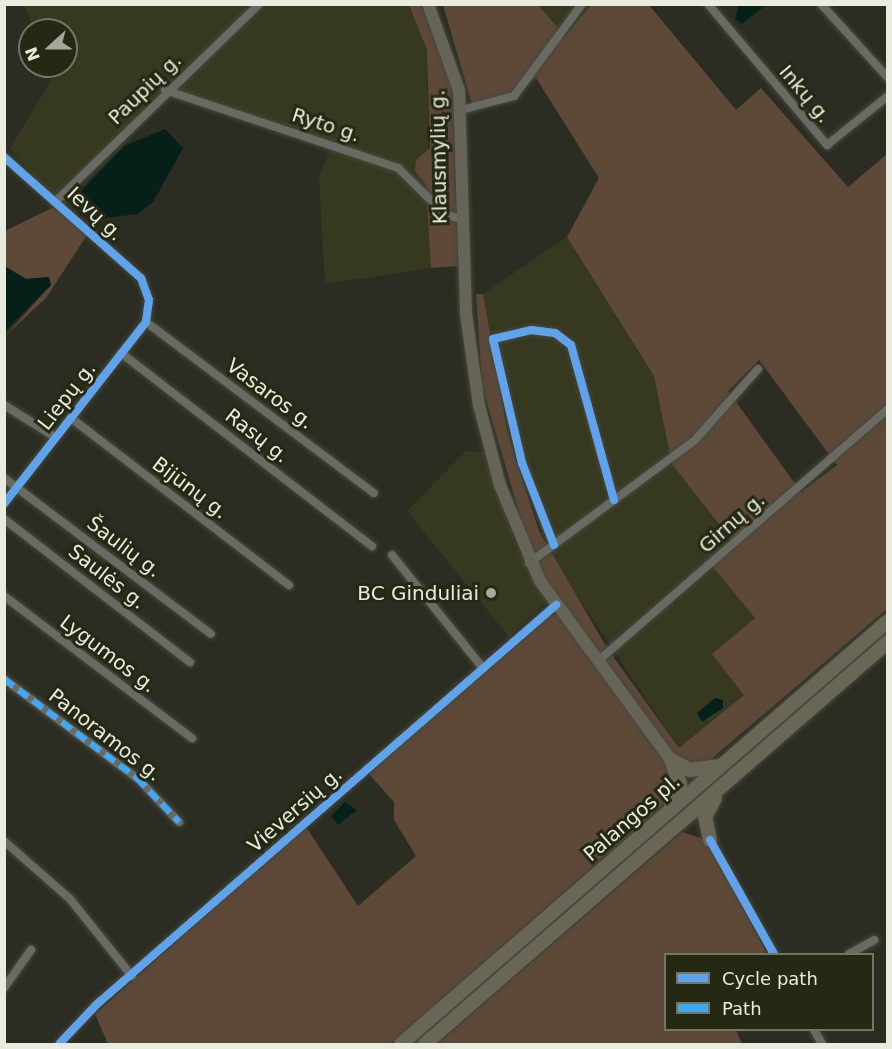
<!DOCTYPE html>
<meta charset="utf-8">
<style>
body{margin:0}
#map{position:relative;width:892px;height:1049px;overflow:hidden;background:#2c2d22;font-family:"DejaVu Sans",sans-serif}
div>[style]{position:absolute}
.built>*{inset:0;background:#36391f}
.green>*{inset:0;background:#5e4939}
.water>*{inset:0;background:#042019}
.roads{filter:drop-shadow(0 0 2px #46483e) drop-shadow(0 0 2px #46483e)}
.street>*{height:8px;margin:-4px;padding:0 4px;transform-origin:4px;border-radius:4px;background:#696a62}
.primary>*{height:12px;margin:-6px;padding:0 6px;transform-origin:6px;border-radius:6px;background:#656456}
.highway>*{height:14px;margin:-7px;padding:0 7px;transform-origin:7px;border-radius:7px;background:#696655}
.quiet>*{height:6px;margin-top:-3px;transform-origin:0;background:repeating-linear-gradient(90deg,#3fa9f5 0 12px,transparent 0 18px)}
.cycleway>*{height:8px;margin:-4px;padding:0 4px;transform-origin:4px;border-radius:4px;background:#60a3ed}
.dots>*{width:16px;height:16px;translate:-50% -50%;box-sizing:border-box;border:3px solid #252813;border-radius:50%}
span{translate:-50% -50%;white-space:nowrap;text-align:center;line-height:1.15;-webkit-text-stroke:6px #252813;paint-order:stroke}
.street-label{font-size:20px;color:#e8ebdd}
.poi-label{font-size:20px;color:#e8ebdd}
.right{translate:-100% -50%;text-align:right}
.frame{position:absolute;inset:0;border:6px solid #e8ebdd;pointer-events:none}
.legend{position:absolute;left:664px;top:953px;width:210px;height:78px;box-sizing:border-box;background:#252813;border:2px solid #737664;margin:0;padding:8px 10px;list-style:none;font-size:18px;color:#e8ebdd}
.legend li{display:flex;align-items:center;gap:12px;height:30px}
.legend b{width:30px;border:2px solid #737664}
.north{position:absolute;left:18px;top:18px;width:60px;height:60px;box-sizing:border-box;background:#252813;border:2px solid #737664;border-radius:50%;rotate:249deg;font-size:16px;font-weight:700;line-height:24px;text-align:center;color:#e8ebdd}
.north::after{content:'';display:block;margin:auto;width:21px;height:27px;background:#a6a89c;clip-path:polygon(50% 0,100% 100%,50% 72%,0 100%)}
</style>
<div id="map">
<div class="built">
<i style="clip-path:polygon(24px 5px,409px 5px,427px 50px,431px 268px,325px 284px,319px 177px,333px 143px,174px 90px,69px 194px,64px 213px,10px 148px,60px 66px,66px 66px,69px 51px,66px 30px,35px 30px)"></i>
<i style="clip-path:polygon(538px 5px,591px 5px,565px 36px)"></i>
<i style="clip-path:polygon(567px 237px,654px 376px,673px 464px,737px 547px,712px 566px,755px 618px,744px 695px,679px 748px,550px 555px,507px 431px,491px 362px,483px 294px)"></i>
<i style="clip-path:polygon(466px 451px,485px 452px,513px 538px,546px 601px,509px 637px,407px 511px)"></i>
</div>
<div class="green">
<i style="clip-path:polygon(409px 5px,421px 5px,452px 84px,458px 266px,431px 268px,426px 185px,415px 171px,416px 160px,430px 148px,427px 50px)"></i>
<i style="clip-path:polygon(evenodd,443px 5px,538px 5px,565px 36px,591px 5px,649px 5px,736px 110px,761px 88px,848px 187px,887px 154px,887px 609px,703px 766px,679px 761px,549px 589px,532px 557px,482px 386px,476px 294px,483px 294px,507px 431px,539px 531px,607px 648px,679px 748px,744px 695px,712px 654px,755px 618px,712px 566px,736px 546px,672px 464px,654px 376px,567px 237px,599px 178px,536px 78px,506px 102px,473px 108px,443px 5px,759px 360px,837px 465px,801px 492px,728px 391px,759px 360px)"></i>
<i style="clip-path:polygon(56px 206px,87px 235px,46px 298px,5px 336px,51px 285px,49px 277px,26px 279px,5px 266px,5px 231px)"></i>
<i style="clip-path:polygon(558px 614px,672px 770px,676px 783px,668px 801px,390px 1044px,108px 1044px,95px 1014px,306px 827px,358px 906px,416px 856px,394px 820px,394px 802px,369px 774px,547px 616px)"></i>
<i style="clip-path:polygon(887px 629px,887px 636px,681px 815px,416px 1044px,408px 1044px)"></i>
<i style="clip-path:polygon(682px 832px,707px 840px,767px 954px,666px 954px,666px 1030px,736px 1030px,742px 1044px,437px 1044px)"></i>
</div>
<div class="water">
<i style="clip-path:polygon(739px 5px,739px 4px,766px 5px,742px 24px,735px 19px)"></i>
<i style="clip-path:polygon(165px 129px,183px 148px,153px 202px,138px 214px,97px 219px,83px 205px,82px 190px,124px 146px)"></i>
<i style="clip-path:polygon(4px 266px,26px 279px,49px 277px,51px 285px,5px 331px)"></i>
<i style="clip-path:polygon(715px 698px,723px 700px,723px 708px,702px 722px,697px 713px)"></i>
<i style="clip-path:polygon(345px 802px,357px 810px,338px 825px,331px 816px)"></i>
</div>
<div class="roads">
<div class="street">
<i style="left:708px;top:4px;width:185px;rotate:49.8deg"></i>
<i style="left:827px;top:145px;width:78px;rotate:-38.8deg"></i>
<i style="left:821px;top:4px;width:100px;rotate:47.8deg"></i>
<i style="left:165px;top:90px;width:246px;rotate:18.5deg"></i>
<i style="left:398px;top:168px;width:67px;rotate:44.4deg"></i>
<i style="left:446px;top:215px;width:16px;rotate:15deg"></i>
<i style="left:461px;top:110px;width:55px;rotate:-14.8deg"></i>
<i style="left:514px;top:96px;width:114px;rotate:-53.5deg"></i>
<i style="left:4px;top:157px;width:183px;rotate:41.5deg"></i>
<i style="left:141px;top:278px;width:23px;rotate:70deg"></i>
<i style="left:149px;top:300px;width:22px;rotate:98deg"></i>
<i style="left:146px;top:322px;width:231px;rotate:128deg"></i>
<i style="left:57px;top:200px;width:281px;rotate:-44.1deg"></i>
<i style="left:146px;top:322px;width:285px;rotate:36.9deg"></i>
<i style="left:121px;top:353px;width:317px;rotate:37.6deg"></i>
<i style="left:4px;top:405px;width:60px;rotate:32.1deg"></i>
<i style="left:71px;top:418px;width:275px;rotate:37.5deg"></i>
<i style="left:4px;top:478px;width:259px;rotate:37deg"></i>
<i style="left:4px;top:519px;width:235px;rotate:37.6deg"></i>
<i style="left:554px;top:545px;width:88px;rotate:-111.3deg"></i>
<i style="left:522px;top:463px;width:127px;rotate:-103.2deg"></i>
<i style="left:493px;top:339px;width:39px;rotate:-13deg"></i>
<i style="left:531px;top:330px;width:24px;rotate:7deg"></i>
<i style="left:555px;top:333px;width:20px;rotate:37deg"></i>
<i style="left:571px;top:345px;width:161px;rotate:74.5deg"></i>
<i style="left:392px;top:555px;width:145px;rotate:51.2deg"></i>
<i style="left:529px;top:563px;width:207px;rotate:-36.5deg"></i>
<i style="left:695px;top:440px;width:95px;rotate:-48.4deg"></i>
<i style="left:4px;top:596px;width:236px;rotate:37.1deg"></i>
<i style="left:598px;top:661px;width:384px;rotate:-41deg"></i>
<i style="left:4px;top:679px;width:166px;rotate:36.7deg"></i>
<i style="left:137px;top:778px;width:61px;rotate:46.3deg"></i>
<i style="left:710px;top:840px;width:131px;rotate:60.7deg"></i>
<i style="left:4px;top:841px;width:88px;rotate:41.3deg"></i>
<i style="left:70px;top:899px;width:99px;rotate:51.2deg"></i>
<i style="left:849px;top:954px;width:29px;rotate:-29deg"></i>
<i style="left:4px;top:988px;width:47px;rotate:-54.6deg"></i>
<i style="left:814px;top:1030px;width:16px;rotate:60deg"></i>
<i style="left:60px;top:1043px;width:52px;rotate:-46.5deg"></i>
<i style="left:96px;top:1005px;width:610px;rotate:-41.01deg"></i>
</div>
<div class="primary">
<i style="left:428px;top:4px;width:91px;rotate:70.2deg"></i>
<i style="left:459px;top:90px;width:224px;rotate:88.2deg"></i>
<i style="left:466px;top:314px;width:92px;rotate:81.9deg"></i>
<i style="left:479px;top:405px;width:83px;rotate:75.3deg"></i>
<i style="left:500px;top:485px;width:104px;rotate:67.4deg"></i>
<i style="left:540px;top:581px;width:222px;rotate:53.8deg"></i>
</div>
<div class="highway">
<i style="left:671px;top:760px;width:26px;rotate:69deg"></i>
<i style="left:680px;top:784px;width:22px;rotate:114deg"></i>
<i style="left:673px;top:761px;width:19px;rotate:28deg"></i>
<i style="left:690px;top:770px;width:30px;rotate:-8deg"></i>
<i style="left:710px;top:840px;width:24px;rotate:-102deg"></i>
<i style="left:705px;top:817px;width:21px;rotate:-62deg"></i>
<i style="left:401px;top:1044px;width:645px;rotate:-40.98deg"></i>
<i style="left:425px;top:1044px;width:613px;rotate:-40.97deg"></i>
</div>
</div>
<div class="quiet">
<i style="left:4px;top:679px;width:166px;rotate:36.7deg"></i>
<i style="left:137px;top:778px;width:61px;rotate:46.3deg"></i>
</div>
<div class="cycleway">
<i style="left:4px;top:157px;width:183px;rotate:41.5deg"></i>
<i style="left:141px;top:278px;width:23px;rotate:70deg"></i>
<i style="left:149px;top:300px;width:22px;rotate:98deg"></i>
<i style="left:146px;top:322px;width:231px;rotate:128deg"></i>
<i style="left:554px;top:545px;width:88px;rotate:-111.3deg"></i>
<i style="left:522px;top:463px;width:127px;rotate:-103.2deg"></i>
<i style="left:493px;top:339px;width:39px;rotate:-13deg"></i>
<i style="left:531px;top:330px;width:24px;rotate:7deg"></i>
<i style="left:555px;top:333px;width:20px;rotate:37deg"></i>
<i style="left:571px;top:345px;width:161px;rotate:74.5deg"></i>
<i style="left:710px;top:840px;width:131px;rotate:60.7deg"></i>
<i style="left:60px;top:1043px;width:52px;rotate:-46.5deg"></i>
<i style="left:96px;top:1005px;width:610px;rotate:-41.01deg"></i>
</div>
<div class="dots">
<i style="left:491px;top:593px;background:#a6a89c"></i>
</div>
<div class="street-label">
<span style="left:145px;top:89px;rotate:-44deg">Paupių g.</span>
<span style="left:805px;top:94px;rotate:50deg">Inkų g.</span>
<span style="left:326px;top:125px;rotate:18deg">Ryto g.</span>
<span style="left:439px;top:157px;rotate:-91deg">Klausmylių g.</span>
<span style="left:95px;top:214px;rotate:43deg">Ievų g.</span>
<span style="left:270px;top:394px;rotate:37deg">Vasaros g.</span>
<span style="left:67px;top:396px;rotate:-52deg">Liepų g.</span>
<span style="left:257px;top:436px;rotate:38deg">Rasų g.</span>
<span style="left:190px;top:488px;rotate:37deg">Bijūnų g.</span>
<span style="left:732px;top:523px;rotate:-41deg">Girnų g.</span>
<span style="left:124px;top:547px;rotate:37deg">Šaulių g.</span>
<span style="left:107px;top:577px;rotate:38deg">Saulės g.</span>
<span style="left:108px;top:654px;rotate:37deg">Lygumos g.</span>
<span style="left:105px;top:735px;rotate:38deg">Panoramos g.</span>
<span style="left:295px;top:810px;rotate:-41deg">Vieversių g.</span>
<span style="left:632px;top:818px;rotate:-41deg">Palangos pl.</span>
</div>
<div class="poi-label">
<span class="right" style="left:479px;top:593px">BC Ginduliai</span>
</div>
<div class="frame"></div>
<ul class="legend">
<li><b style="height:8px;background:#60a3ed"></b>Cycle path</li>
<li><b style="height:8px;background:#3fa9f5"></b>Path</li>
</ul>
<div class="north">N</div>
</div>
